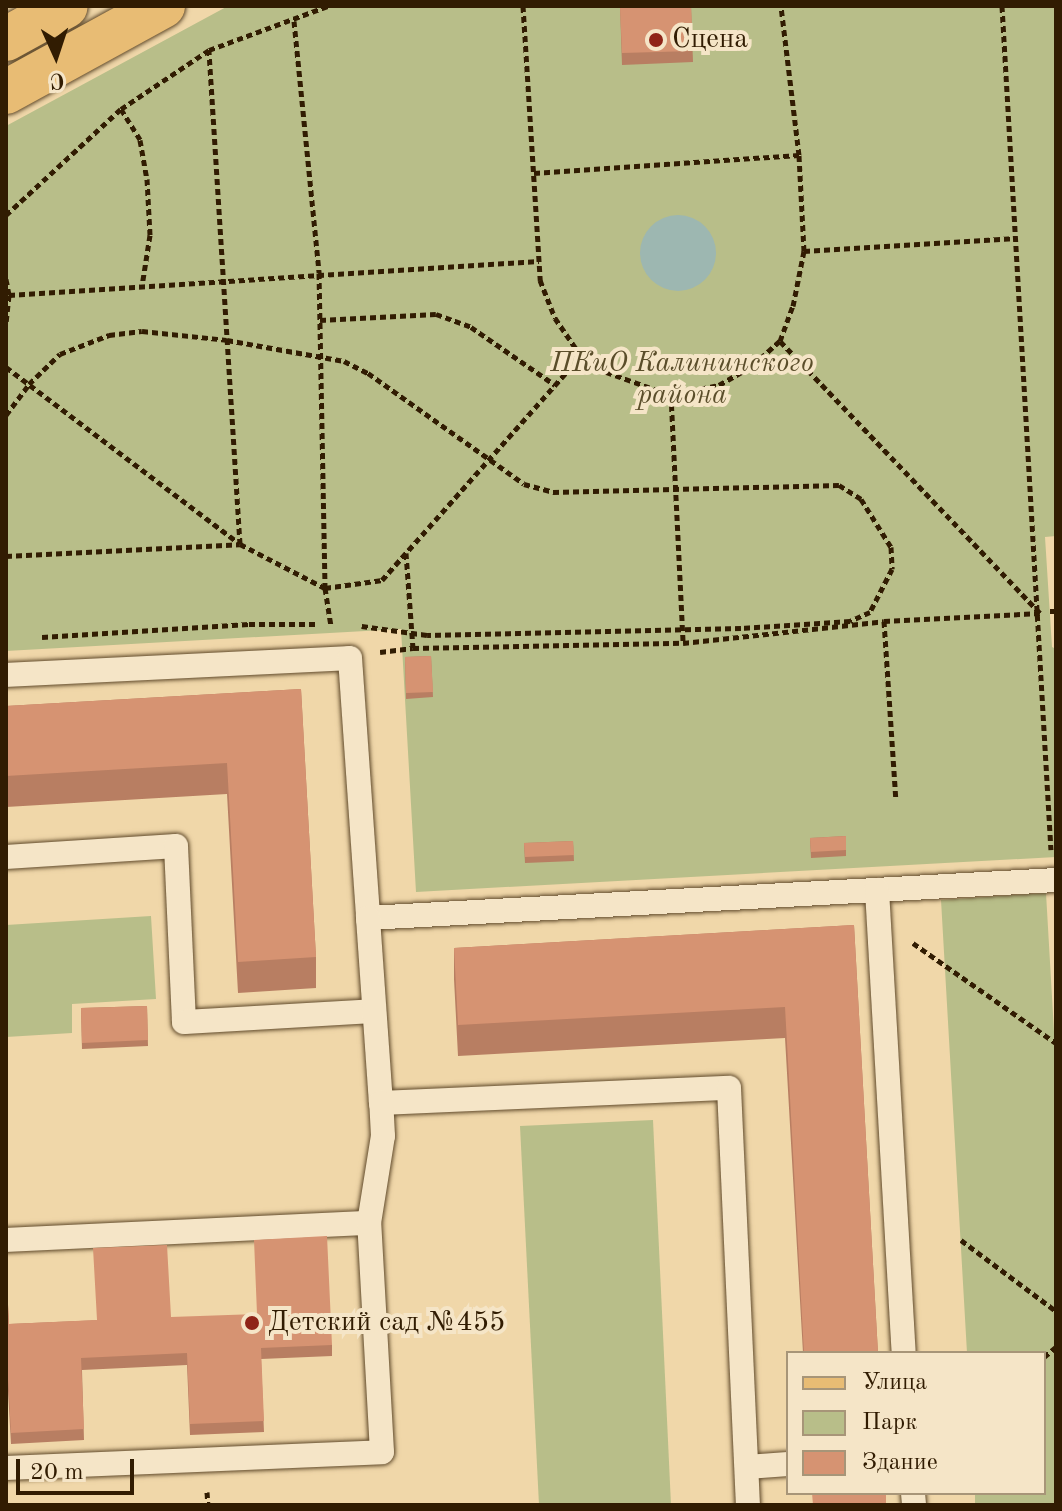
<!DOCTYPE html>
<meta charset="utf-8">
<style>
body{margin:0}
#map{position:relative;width:1062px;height:1511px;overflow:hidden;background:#f0d7a9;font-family:"Old Standard TT",serif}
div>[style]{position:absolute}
.green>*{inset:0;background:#b8be89}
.water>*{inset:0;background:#9db7b1}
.round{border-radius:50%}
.path>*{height:5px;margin-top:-2.5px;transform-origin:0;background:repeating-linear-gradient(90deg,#311c02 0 6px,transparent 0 10px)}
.roads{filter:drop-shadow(0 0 2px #614b2c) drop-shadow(0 0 2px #614b2c)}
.service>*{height:24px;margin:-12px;padding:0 12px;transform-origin:12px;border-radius:12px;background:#f5e5c7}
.primary>*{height:44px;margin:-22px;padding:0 22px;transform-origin:22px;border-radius:22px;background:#e8bc74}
.wall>*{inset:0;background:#b87e62}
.building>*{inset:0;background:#d69372}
.dots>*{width:22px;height:22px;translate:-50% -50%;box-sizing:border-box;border:4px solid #f5e5c7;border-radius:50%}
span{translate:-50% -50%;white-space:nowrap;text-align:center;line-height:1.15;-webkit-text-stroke:8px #f5e5c7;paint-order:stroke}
.poi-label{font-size:28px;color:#311c02}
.left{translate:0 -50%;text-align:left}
.park-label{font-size:28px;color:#5a4d2a;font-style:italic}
.frame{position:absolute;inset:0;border:8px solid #311c02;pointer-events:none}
.legend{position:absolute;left:786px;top:1351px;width:260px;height:144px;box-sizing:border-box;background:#f5e5c7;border:2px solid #a79578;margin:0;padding:10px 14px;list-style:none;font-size:24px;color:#311c02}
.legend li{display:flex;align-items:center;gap:16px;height:40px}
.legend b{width:40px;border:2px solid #a79578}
.north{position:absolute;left:16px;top:16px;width:80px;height:80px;-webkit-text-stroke:6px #f5e5c7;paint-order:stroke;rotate:177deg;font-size:22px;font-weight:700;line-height:32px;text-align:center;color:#311c02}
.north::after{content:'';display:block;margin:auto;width:28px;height:36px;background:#311c02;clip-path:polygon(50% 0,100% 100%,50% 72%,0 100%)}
.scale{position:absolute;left:16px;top:1459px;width:118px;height:36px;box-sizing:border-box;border:4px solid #311c02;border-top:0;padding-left:10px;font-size:24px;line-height:28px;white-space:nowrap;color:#311c02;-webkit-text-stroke:6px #f5e5c7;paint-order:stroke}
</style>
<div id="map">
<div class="green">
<i style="clip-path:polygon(228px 6px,1056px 6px,1056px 536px,1045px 537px,1052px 647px,1056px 649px,1056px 857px,416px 892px,401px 629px,6px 651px,6px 126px)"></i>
<i style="clip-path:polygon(1046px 893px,1056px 1066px,1056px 1505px,975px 1505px,975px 1493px,1044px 1493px,1044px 1353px,967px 1353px,941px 900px)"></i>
<i style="clip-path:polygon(151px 916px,156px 999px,72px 1004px,72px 1033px,6px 1037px,6px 925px)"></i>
<i style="clip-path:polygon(653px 1120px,671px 1505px,539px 1505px,520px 1126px)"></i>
</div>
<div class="water">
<i class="round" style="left:640px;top:215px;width:76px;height:76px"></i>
</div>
<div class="path">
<i style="left:523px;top:6px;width:275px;rotate:86.4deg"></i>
<i style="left:540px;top:280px;width:41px;rotate:68.5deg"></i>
<i style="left:555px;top:318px;width:46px;rotate:55.6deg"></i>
<i style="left:581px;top:356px;width:30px;rotate:33deg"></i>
<i style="left:606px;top:372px;width:69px;rotate:19.5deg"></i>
<i style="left:671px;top:395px;width:49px;rotate:-11.8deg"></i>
<i style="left:719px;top:385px;width:39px;rotate:-30deg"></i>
<i style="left:753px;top:365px;width:36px;rotate:-42deg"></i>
<i style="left:780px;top:341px;width:37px;rotate:-70deg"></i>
<i style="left:793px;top:306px;width:56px;rotate:-78.7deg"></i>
<i style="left:804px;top:251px;width:96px;rotate:-93deg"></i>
<i style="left:799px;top:155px;width:150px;rotate:-96.9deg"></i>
<i style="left:1002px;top:6px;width:845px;rotate:86.68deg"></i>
<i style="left:294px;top:21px;width:253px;rotate:84.3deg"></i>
<i style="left:319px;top:273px;width:315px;rotate:88.9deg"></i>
<i style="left:325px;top:588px;width:39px;rotate:81deg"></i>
<i style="left:121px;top:109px;width:36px;rotate:58deg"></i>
<i style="left:140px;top:140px;width:40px;rotate:80deg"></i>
<i style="left:147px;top:179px;width:56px;rotate:86.9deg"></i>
<i style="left:150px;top:235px;width:52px;rotate:98.9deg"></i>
<i style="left:534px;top:173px;width:266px;rotate:-3.9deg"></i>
<i style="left:6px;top:215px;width:156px;rotate:-42.7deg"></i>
<i style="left:121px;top:109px;width:106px;rotate:-33.8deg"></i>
<i style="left:209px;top:50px;width:127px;rotate:-20.3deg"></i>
<i style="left:804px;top:251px;width:213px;rotate:-3.5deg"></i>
<i style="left:6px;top:279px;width:16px;rotate:79deg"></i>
<i style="left:9px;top:295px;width:27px;rotate:96deg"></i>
<i style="left:9px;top:295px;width:531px;rotate:-3.67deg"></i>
<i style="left:320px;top:320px;width:116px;rotate:-3deg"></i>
<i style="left:436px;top:314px;width:37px;rotate:20deg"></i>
<i style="left:471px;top:327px;width:102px;rotate:34.6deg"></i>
<i style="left:6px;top:367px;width:293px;rotate:37.1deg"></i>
<i style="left:240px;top:544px;width:96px;rotate:27.4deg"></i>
<i style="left:325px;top:588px;width:58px;rotate:-8deg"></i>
<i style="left:382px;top:580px;width:300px;rotate:-48.4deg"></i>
<i style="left:671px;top:395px;width:248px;rotate:87.2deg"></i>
<i style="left:6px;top:415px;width:39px;rotate:-53deg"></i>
<i style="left:29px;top:384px;width:43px;rotate:-44.1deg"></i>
<i style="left:60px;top:354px;width:53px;rotate:-21.2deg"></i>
<i style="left:109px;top:335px;width:33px;rotate:-7deg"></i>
<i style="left:142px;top:331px;width:85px;rotate:6deg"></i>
<i style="left:227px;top:340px;width:119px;rotate:10.2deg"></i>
<i style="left:344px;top:361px;width:27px;rotate:27deg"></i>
<i style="left:368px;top:373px;width:191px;rotate:35.4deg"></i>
<i style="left:524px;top:484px;width:30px;rotate:15deg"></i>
<i style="left:553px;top:492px;width:286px;rotate:-1.4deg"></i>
<i style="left:839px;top:485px;width:26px;rotate:32deg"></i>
<i style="left:861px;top:499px;width:57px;rotate:58deg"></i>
<i style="left:891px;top:547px;width:22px;rotate:87deg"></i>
<i style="left:892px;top:569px;width:48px;rotate:117.1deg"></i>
<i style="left:870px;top:612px;width:22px;rotate:156deg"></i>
<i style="left:850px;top:621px;width:109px;rotate:176.3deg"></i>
<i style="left:741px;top:628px;width:314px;rotate:178.7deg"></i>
<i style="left:427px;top:635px;width:66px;rotate:-172.1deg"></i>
<i style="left:406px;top:553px;width:95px;rotate:85.8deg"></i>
<i style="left:6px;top:556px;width:234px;rotate:-2.9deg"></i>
<i style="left:240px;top:544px;width:495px;rotate:-93.6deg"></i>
<i style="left:1050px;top:611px;width:6px"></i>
<i style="left:884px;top:621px;width:179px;rotate:86.2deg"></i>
<i style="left:42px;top:637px;width:207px;rotate:-3.6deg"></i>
<i style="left:249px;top:624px;width:67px"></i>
<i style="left:380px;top:652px;width:33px;rotate:-7deg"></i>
<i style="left:413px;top:648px;width:270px;rotate:-1.1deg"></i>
<i style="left:683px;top:643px;width:202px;rotate:-6.2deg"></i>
<i style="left:884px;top:621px;width:156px;rotate:-2.9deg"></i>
<i style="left:1040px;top:613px;width:376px;rotate:-133.7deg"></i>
<i style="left:913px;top:943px;width:174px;rotate:35deg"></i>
<i style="left:961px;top:1240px;width:119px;rotate:36.8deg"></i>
<i style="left:1044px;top:1357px;width:16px;rotate:-40deg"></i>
<i style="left:207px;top:1492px;width:13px;rotate:86deg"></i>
</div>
<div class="roads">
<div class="service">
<i style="left:6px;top:675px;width:344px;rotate:-2.8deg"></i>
<i style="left:350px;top:658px;width:261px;rotate:86deg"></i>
<i style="left:368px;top:918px;width:689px;rotate:-3.16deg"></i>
<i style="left:6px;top:857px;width:170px;rotate:-3.7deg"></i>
<i style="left:176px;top:846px;width:176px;rotate:87.4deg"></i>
<i style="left:184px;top:1022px;width:190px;rotate:-3.3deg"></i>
<i style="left:877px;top:890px;width:464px;rotate:86.7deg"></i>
<i style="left:368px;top:918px;width:185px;rotate:86deg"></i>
<i style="left:381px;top:1103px;width:348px;rotate:-2.5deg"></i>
<i style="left:729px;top:1088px;width:417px;rotate:87.4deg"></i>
<i style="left:6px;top:1240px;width:363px;rotate:-2.7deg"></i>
<i style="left:747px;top:1467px;width:41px;rotate:-4.2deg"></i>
<i style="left:6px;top:1468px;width:376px;rotate:-2.4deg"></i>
<i style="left:382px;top:1452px;width:229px;rotate:-93.2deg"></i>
<i style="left:369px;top:1223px;width:88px;rotate:-80.9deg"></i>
<i style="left:383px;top:1136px;width:33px;rotate:-93deg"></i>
<i style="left:913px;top:1493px;width:12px;rotate:85deg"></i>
</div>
<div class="primary">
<i style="left:6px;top:39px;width:68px;rotate:-28.8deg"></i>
<i style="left:6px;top:92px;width:179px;rotate:-28.7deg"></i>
</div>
</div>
<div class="wall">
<i style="clip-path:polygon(691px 6px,693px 62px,622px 65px,620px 7px)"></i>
<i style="clip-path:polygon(431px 656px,433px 697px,406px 699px,405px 657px)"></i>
<i style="clip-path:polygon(301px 689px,316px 957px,316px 988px,238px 993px,227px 794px,6px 807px,6px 706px)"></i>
<i style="clip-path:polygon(846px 836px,846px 856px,811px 858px,810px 838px)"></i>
<i style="clip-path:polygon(573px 841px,574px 861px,525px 863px,524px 843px)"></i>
<i style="clip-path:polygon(854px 925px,878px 1353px,803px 1353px,785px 1038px,458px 1056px,454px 979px,454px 948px)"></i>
<i style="clip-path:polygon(147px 1006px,148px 1046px,82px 1049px,81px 1008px)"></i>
<i style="clip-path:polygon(6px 1266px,9px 1324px,171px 1317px,332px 1345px,332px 1356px,261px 1359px,264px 1432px,190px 1435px,187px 1365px,82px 1370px,84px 1440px,11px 1444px,7px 1373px,6px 1373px)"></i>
</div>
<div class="building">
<i style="clip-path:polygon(659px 6px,691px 6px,693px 51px,622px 53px,620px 7px)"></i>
<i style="clip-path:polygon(431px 656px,433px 692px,406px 693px,405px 657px)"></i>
<i style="clip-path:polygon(301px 689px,316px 957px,238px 962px,227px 763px,6px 776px,6px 706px)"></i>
<i style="clip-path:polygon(846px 836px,846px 850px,811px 852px,810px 838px)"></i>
<i style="clip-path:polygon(573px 841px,574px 855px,525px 857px,524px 843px)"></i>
<i style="clip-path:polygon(854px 925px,878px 1353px,804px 1353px,785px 1007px,458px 1025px,454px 948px)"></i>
<i style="clip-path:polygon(147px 1006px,148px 1040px,82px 1043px,81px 1008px)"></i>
<i style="clip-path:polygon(327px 1236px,332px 1345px,261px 1348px,264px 1421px,190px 1424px,187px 1353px,81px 1358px,84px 1429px,11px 1433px,7px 1361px,6px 1361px,6px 1266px,9px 1324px,97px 1320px,93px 1248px,167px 1245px,171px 1317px,257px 1314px,254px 1240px)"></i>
<i style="clip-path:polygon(812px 1493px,886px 1493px,886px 1505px,813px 1505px)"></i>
</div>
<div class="dots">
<i style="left:656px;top:40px;background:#8f2418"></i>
<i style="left:252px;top:1323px;background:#8f2418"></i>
</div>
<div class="poi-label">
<span class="left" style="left:672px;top:40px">Сцена</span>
<span class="left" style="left:268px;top:1323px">Детский сад №455</span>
</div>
<div class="park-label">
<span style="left:682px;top:380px">ПКиО Калининского<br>района</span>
</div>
<div class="frame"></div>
<ul class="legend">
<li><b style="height:10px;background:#e8bc74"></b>Улица</li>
<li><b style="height:22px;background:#b8be89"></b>Парк</li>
<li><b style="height:22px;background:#d69372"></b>Здание</li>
</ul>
<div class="north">С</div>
<div class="scale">20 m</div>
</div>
